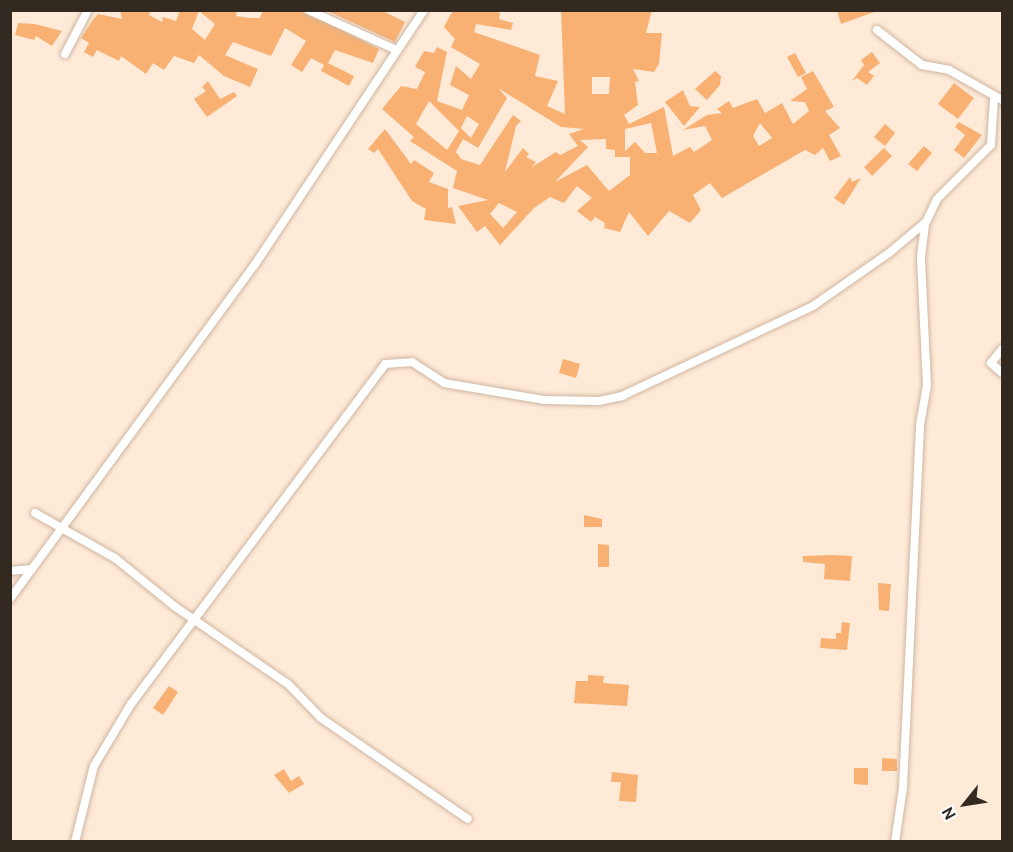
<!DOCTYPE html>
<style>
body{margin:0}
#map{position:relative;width:1013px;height:852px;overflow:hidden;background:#ffead8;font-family:Cabin,sans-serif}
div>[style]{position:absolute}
.building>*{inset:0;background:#f8b173}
.roads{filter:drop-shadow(0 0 2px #cfb6a1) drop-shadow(0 0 2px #cfb6a1)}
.minor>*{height:8px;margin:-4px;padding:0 4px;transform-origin:4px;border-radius:4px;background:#fff}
span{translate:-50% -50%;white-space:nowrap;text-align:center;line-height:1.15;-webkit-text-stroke:4.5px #fff;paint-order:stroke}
.frame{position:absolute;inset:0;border:12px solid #322921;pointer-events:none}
.north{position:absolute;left:935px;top:774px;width:60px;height:60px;-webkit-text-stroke:4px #fff;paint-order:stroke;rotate:240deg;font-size:16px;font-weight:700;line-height:24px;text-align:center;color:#322921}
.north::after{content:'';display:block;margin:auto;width:21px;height:27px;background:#322921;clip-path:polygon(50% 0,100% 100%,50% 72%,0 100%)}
</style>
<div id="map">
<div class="building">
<i style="clip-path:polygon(evenodd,120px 10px,151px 10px,149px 15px,162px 22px,163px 17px,176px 21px,180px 10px,237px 10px,236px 16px,250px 18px,260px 18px,263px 10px,302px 10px,379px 49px,373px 63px,335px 50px,328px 63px,354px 76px,349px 86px,321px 71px,324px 65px,311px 58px,302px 72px,291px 65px,306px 41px,285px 28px,271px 56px,233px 42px,225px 55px,258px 69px,250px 87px,224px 76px,199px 55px,194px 63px,174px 56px,164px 70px,153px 63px,146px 74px,121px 56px,119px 61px,97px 50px,93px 57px,84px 52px,89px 43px,81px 38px,92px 21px,98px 14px,122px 19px,120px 10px,199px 11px,215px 24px,205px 40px,192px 29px,199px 11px)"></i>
<i style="clip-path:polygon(325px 10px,381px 10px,405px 22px,395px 42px)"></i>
<i style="clip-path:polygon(evenodd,453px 10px,491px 10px,500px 13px,499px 19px,513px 23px,511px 30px,476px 24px,474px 32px,540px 55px,535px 76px,558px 81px,547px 106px,565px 114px,561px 11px,652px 10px,646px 33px,662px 33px,659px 64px,654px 72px,633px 69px,639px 81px,635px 82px,638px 105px,624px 115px,629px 124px,664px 107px,673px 156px,690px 147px,694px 152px,712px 140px,705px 126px,683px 130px,707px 115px,722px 113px,717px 109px,729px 101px,733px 108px,757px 99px,765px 113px,782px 103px,793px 124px,809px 111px,805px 102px,790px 101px,807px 89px,801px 77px,813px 71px,834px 107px,825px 111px,840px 128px,829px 135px,841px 156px,830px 161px,823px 148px,815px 155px,805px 150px,722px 198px,710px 183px,693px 195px,701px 210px,690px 223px,669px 211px,648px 236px,629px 212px,620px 232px,604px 228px,605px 223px,595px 217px,591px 222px,577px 211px,592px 198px,577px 186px,564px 203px,550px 197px,534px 208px,500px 245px,485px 226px,477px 232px,458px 206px,488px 200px,453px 188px,457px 171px,410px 141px,414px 137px,382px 109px,401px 86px,417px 89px,425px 72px,415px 67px,424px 51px,434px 53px,437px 47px,447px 52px,437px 101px,462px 110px,469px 95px,450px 85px,456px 66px,471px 79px,480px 64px,451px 47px,455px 39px,444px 27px,453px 10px,592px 77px,610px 77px,609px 94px,592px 94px,592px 77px,453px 10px,498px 88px,561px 127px,584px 129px,569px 134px,578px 146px,560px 155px,556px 152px,532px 167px,536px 162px,526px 157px,529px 154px,523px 148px,505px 172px,516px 126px,521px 121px,513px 115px,480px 165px,461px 159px,456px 152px,463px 139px,478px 148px,507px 98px,498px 88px,453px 10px,429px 101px,459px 131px,447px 150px,416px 124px,429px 101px,453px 10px,467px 116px,479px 124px,471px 138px,461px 128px,467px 116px,453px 10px,651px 123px,657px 153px,645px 153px,635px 142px,625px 151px,625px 129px,651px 123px,453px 10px,760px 123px,772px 138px,759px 146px,753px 136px,760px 123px,453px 10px,606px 139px,606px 149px,615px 150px,615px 157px,630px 157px,630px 175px,609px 191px,587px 165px,555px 182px,588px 147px,580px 140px,606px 139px,453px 10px,499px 203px,517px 212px,503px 228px,490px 214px,499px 203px)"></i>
<i style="clip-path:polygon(837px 10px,877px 10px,877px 11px,841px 24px)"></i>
<i style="clip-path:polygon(18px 23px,35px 24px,62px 31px,52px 46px,36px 36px,34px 40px,15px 35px)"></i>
<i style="clip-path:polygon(872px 52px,880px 63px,868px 72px,874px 76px,867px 85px,857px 78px,852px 81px,864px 65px,861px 60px)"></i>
<i style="clip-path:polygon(795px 53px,806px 73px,798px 77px,787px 57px)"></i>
<i style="clip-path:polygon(715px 71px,721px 76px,720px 85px,707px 100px,695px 89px)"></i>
<i style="clip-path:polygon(208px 81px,220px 99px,234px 92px,237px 96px,207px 117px,194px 99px,206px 91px,202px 87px)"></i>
<i style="clip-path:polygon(954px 83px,974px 98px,958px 119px,938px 104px)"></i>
<i style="clip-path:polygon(683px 90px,690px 106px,700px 107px,684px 126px,665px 102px)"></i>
<i style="clip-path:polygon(959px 122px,982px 135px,964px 158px,954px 150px,965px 135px,955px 127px)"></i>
<i style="clip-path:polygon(885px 124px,895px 133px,885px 146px,874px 137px)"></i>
<i style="clip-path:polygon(385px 129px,411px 164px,414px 160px,434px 173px,429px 182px,448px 189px,448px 208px,452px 207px,456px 224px,424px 220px,426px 209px,412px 201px,378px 149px,374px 153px,368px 149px)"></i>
<i style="clip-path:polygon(924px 146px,932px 153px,917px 171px,908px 164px)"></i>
<i style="clip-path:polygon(884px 148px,892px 156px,872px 176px,864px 167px)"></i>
<i style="clip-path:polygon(850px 177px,852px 182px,861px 178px,844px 205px,834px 198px)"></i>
<i style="clip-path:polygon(563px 359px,580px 364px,576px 378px,559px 373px)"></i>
<i style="clip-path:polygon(584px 515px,602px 519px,602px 527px,584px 527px)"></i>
<i style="clip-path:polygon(598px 544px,609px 545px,609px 567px,598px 567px)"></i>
<i style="clip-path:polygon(833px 555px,852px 556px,850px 581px,824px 579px,825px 564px,803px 562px,803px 556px)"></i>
<i style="clip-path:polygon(878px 583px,891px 584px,889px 611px,879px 610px)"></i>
<i style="clip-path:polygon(842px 622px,850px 623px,847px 650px,820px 648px,821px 638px,836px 639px,836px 633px,841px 633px)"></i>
<i style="clip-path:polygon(588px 675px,604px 676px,603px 683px,629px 685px,627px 706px,574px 703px,576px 681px,588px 681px)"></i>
<i style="clip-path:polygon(169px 686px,178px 692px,163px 715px,153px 708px)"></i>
<i style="clip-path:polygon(882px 758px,897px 759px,897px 771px,882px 771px)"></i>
<i style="clip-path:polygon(854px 768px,868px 768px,868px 785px,854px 784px)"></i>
<i style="clip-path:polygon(284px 769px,291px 781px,299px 776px,304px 784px,289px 793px,274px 775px)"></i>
<i style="clip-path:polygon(612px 772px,638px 775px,636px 802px,619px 801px,621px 782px,611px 782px)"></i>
</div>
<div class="roads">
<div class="minor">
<i style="left:308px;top:10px;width:97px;rotate:24.4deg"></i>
<i style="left:877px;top:30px;width:57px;rotate:37.9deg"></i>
<i style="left:922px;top:65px;width:27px;rotate:10deg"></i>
<i style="left:949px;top:70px;width:61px;rotate:29.5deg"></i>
<i style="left:65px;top:54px;width:50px;rotate:-62.4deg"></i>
<i style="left:1002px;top:349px;width:18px;rotate:128deg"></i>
<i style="left:991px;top:363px;width:15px;rotate:42deg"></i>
<i style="left:35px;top:513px;width:92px;rotate:29.4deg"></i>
<i style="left:115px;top:558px;width:76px;rotate:39.1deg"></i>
<i style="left:174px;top:606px;width:138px;rotate:34.4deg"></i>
<i style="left:288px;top:684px;width:47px;rotate:45.9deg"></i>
<i style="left:321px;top:718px;width:178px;rotate:34.5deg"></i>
<i style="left:10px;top:571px;width:22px;rotate:-5deg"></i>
<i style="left:10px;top:599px;width:413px;rotate:-53.8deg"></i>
<i style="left:254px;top:266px;width:307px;rotate:-56.4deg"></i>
<i style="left:75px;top:842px;width:78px;rotate:-76deg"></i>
<i style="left:94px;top:766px;width:72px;rotate:-59.2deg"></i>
<i style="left:131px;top:704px;width:424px;rotate:-53.2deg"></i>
<i style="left:385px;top:364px;width:27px;rotate:-4deg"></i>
<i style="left:412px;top:362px;width:38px;rotate:33deg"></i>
<i style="left:444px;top:383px;width:101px;rotate:9.6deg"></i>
<i style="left:544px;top:400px;width:55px;rotate:1deg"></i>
<i style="left:599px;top:401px;width:24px;rotate:-12deg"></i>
<i style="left:622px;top:396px;width:211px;rotate:-25.2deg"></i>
<i style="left:813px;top:306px;width:93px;rotate:-34.9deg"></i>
<i style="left:889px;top:253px;width:48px;rotate:-40deg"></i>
<i style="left:926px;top:222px;width:25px;rotate:-64deg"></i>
<i style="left:937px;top:199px;width:76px;rotate:-45deg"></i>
<i style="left:991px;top:145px;width:46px;rotate:-86.3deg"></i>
<i style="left:895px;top:842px;width:55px;rotate:-81.6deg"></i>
<i style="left:903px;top:788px;width:363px;rotate:-87.3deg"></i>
<i style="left:920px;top:425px;width:40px;rotate:-80deg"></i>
<i style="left:927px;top:386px;width:129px;rotate:-92.7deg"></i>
<i style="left:921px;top:257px;width:34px;rotate:-83deg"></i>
</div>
</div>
<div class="frame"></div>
<div class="north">N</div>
</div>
